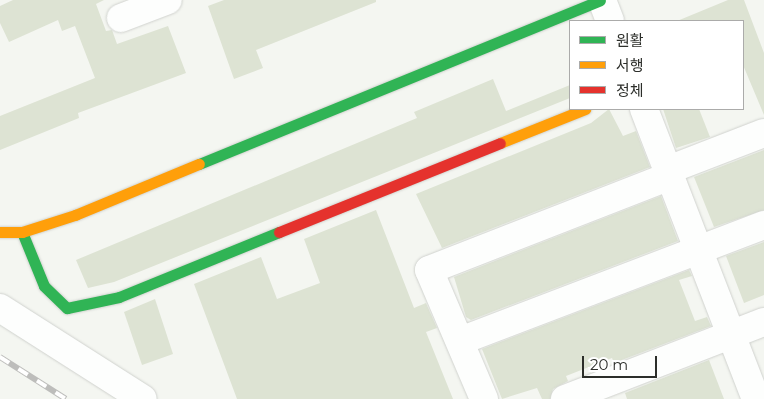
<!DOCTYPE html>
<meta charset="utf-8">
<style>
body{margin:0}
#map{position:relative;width:764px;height:399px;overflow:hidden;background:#f4f6f1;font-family:Montserrat,"Noto Sans KR",sans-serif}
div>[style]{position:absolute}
.building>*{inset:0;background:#dde3d3}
.roads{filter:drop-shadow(0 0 1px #d0d2ce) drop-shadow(0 0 1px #d0d2ce)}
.street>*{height:28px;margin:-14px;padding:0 14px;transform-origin:14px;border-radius:14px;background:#fdfefd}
.fast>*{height:11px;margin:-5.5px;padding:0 5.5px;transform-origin:5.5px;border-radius:5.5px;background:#30b455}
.slow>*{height:11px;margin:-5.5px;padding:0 5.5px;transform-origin:5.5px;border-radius:5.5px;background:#ff9f0a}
.jam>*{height:11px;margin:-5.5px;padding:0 5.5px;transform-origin:5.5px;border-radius:5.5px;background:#e5322d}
.rail>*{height:5.5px;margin-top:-2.75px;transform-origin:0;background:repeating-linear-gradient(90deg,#fff 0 11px,#bdbdbb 0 22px);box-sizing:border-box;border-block:1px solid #bdbdbb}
span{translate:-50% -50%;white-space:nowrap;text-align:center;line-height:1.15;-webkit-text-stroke:4.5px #fff;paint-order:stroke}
.legend{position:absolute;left:569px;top:20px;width:175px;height:90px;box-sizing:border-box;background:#fff;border:1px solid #ababaa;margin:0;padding:6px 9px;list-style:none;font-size:15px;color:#2c2e2a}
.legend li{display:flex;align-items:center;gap:10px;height:25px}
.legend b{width:25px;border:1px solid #ababaa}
.scale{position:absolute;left:582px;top:356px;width:75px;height:22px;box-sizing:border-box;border:2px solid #2c2e2a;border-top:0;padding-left:6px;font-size:15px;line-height:18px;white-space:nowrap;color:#2c2e2a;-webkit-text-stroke:4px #fff;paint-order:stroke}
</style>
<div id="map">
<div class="building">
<i style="clip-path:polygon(13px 0,104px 0,96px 4px,106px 31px,112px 30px,117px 44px,168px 26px,186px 73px,78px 113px,79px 118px,0 150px,0 116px,95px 78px,75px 26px,62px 31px,58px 20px,9px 42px,0 23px,0 6px)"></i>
<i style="clip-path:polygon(224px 0,376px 0,376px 2px,256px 50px,263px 68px,234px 79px,208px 6px)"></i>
<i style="clip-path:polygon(728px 0,744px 0,764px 53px,764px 115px,743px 65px,743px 21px,677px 21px)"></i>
<i style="clip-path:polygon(493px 79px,506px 111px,570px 85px,570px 98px,114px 282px,88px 288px,76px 260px,417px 118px,414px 112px)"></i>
<i style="clip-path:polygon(609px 109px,623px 136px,636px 131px,650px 167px,442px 248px,416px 194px,591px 123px)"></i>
<i style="clip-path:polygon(663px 109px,699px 109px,710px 137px,676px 148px)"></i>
<i style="clip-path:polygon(764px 150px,764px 210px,714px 227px,694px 177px)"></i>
<i style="clip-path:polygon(661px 196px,678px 241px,471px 320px,466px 317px,454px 277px)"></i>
<i style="clip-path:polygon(376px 210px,414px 308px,426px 303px,437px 328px,426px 332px,453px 399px,237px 399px,194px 284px,261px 257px,277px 299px,320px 283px,304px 239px)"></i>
<i style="clip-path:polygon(764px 242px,764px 295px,744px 303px,726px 256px)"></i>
<i style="clip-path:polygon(689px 270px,692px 276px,679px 280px,695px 321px,707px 317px,711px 326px,614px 363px,612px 358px,566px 376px,568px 381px,553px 389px,550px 399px,542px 399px,537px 388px,502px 399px,482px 349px)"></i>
<i style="clip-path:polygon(155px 299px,173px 354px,142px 365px,124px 312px)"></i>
<i style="clip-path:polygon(709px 360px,724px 399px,627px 399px,625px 393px)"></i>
</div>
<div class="roads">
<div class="street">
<i style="left:602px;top:0;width:22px;rotate:69deg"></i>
<i style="left:121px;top:18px;width:50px;rotate:-21deg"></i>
<i style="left:644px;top:109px;width:311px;rotate:68.9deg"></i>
<i style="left:668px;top:170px;width:103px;rotate:-21.1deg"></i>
<i style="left:0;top:308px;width:169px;rotate:32.5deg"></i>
<i style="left:460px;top:341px;width:325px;rotate:-20.9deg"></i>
<i style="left:484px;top:399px;width:140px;rotate:-113.1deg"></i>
<i style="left:429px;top:270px;width:259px;rotate:-21.3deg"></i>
<i style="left:565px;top:399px;width:213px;rotate:-21.2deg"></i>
</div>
<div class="fast">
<i style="left:199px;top:164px;width:433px;rotate:-22.2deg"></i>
<i style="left:22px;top:232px;width:58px;rotate:67.8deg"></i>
<i style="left:44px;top:286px;width:32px;rotate:44deg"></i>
<i style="left:67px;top:308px;width:53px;rotate:-11.9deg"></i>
<i style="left:119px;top:297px;width:173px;rotate:-22.1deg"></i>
</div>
<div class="slow">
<i style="left:500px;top:143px;width:92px;rotate:-21.8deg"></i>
<i style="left:0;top:232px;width:22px"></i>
<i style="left:22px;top:232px;width:56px;rotate:-17.8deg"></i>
<i style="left:75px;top:215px;width:134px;rotate:-22.4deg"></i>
</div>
<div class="jam">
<i style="left:279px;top:232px;width:238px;rotate:-21.9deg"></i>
</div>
</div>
<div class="rail">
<i style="left:0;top:357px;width:78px;rotate:32.5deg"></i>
</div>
<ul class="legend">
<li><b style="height:6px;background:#30b455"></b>원활</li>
<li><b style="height:6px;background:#ff9f0a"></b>서행</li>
<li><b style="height:6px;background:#e5322d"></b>정체</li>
</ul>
<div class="scale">20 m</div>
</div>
